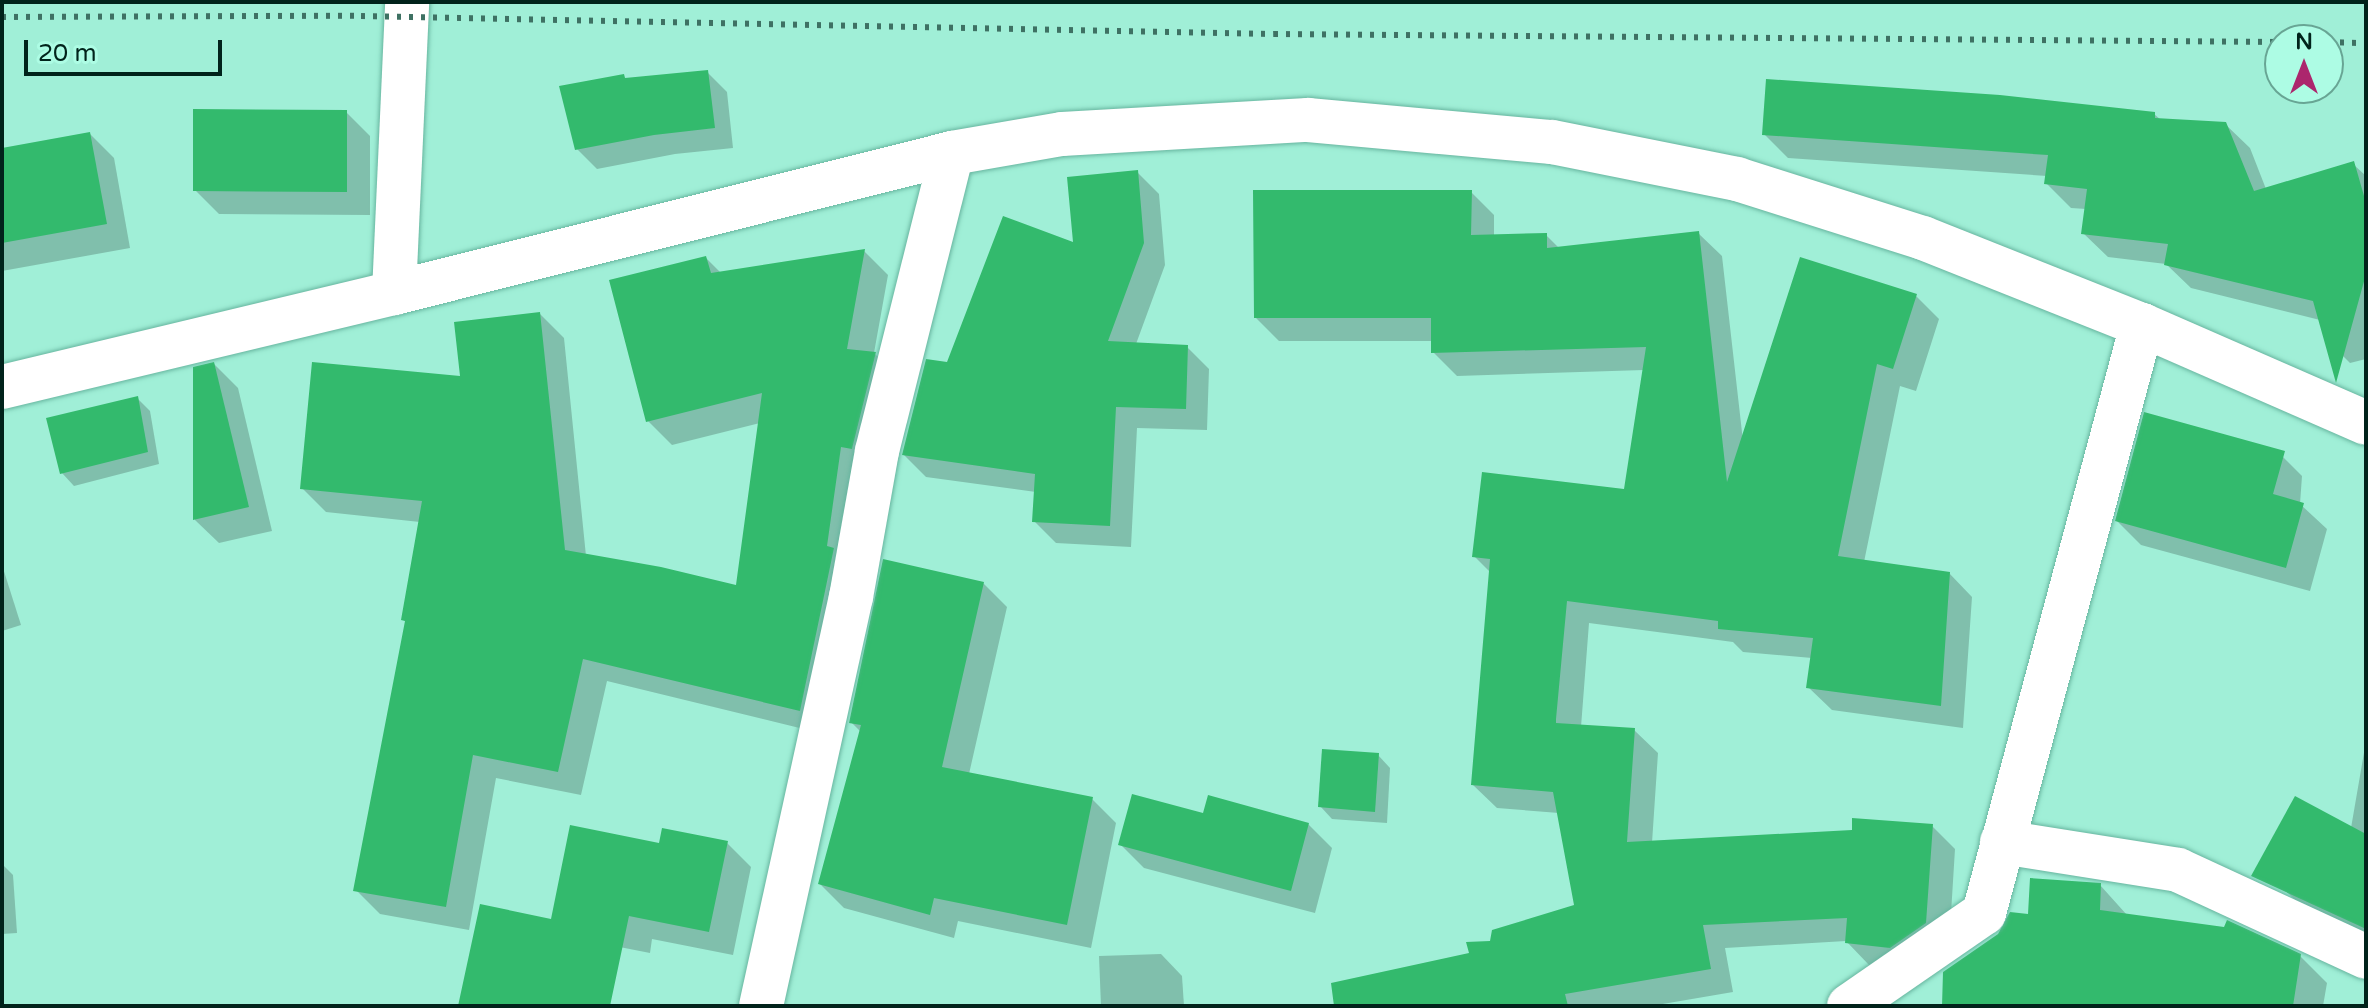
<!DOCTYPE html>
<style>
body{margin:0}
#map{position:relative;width:2368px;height:1008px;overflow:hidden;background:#a0efd7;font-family:"Varela Round",sans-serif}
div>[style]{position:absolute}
.shadow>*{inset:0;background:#0003}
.building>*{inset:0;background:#33ba6d}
.roads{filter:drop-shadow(0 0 2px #67b59f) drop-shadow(0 0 2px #67b59f)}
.minor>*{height:44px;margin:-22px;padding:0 22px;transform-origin:22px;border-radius:22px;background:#fff}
.rail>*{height:6px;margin-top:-3px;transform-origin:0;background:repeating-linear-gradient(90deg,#3e7163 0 4px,transparent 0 12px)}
span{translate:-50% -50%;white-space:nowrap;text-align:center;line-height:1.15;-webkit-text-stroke:8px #adfce4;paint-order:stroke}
.frame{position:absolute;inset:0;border:4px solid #01231b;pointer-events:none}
.north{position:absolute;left:2264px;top:24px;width:80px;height:80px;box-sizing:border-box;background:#adfce4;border:2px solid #68a594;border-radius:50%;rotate:0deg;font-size:22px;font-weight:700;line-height:32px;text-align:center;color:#01231b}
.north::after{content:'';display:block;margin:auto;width:28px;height:36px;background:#ac266d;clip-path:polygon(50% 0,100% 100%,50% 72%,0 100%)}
.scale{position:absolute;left:24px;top:40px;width:198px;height:36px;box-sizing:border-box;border:4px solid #01231b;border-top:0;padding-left:10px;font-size:24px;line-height:28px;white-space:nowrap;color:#01231b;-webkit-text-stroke:6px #adfce4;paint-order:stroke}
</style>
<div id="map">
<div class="shadow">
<i style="clip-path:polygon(707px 72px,727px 92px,733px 148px,675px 154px,597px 169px,577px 149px,623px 76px,627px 80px)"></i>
<i style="clip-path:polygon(346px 112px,370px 136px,370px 215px,219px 214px,195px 190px)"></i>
<i style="clip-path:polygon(2154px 114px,2161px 120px,2225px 124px,2250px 148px,2266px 189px,2353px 164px,2366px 176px,2366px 359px,2350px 363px,2326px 339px,2320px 320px,2191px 288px,2166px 264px,2108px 257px,2083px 233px,2086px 209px,2071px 208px,2047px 184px,2047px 176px,1788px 158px,1764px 134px)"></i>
<i style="clip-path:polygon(90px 134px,114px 158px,130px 248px,2px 271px,2px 150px)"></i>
<i style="clip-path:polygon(1137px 172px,1159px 194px,1165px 265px,1136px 344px,1187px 347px,1209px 369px,1207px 430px,1137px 428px,1131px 547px,1056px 543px,1034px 521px,1036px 492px,926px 477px,904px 455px,948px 364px,1076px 245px)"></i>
<i style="clip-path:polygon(1471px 192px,1494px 215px,1494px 237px,1546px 235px,1560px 249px,1698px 233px,1722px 256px,1743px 441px,1916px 296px,1939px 319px,1916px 391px,1900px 386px,1864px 562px,1949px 573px,1972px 597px,1963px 728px,1832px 710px,1808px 687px,1812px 658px,1743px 652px,1733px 642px,1589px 623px,1581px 727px,1634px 730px,1658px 753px,1652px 843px,1932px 826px,1955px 849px,1949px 946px,1870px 966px,1846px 941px,1725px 948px,1733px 992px,1651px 1006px,1369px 1006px,1492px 943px,1577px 907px,1559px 813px,1497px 808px,1473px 785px,1491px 573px,1474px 556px,1626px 491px,1644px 370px,1457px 376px,1433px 352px,1433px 341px,1279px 341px,1256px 318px)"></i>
<i style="clip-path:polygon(864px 251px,888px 275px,874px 353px,899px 378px,824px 734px,607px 681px,581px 795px,496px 778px,469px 930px,380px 914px,356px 890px,407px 623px,404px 620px,420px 522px,326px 512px,302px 488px,463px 378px,540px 314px,564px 338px,586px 556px,737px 588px,760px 423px,672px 445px,648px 421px,706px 258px,721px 273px)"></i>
<i style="clip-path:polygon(214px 364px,238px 388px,272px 531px,219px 543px,195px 520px,195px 369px)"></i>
<i style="clip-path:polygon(137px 398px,150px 411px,159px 464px,74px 486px,62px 473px)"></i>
<i style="clip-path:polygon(2278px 452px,2302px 476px,2300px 504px,2327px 529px,2310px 591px,2141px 545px,2117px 521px)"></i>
<i style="clip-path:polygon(2px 565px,21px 625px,2px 631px)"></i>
<i style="clip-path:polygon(983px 583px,1007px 607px,969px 774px,1092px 799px,1116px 823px,1091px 948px,958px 921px,954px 938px,844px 908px,820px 884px,861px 732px,851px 722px)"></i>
<i style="clip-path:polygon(2366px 741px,2366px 939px,2300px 905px,2276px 881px,2351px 828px)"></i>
<i style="clip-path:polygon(1378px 755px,1390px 768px,1387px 823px,1332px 819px,1320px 806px)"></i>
<i style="clip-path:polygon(1205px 815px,1308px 824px,1332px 848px,1315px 913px,1144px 868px,1120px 844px)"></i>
<i style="clip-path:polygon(727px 843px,751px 867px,733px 955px,652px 939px,650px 953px,579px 939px,565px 1006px,460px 1006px,660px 846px)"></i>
<i style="clip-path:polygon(2px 864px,13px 875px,17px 933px,2px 934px)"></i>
<i style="clip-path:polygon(2100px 885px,2127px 915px,2300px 956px,2327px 983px,2323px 1006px,1944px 1006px,2030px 916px)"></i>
<i style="clip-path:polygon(1161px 954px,1182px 976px,1184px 1006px,1101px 1006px,1099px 956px)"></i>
</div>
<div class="building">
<i style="clip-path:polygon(708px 70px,715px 128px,654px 135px,575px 150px,559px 86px,624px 74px,625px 78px)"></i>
<i style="clip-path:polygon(1766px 79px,2000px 95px,2155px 112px,2155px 118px,2226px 122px,2254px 191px,2354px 161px,2366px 203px,2366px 274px,2336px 383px,2313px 301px,2164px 265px,2168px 244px,2081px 234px,2087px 189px,2044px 184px,2048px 155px,1762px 135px)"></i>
<i style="clip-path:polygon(193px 109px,347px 110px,347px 192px,193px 191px)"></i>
<i style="clip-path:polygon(90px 132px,107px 224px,2px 243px,2px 148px)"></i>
<i style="clip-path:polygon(1138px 170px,1144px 243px,1108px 341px,1188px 345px,1186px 409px,1116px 407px,1110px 526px,1032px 522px,1035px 474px,902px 455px,926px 359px,947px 362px,1003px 216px,1073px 242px,1067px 177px)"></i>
<i style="clip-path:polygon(1253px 190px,1472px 190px,1471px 235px,1547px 233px,1547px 248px,1699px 231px,1727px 482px,1800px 257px,1917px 294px,1893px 369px,1877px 364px,1838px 556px,1950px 572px,1941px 706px,1806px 688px,1813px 638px,1718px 629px,1718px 621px,1567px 601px,1556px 719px,1556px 723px,1635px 728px,1627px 842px,1852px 830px,1852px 818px,1933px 824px,1926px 923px,1890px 948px,1845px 943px,1847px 918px,1703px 925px,1711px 969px,1565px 994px,1568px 1006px,1334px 1006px,1331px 983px,1469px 953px,1466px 942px,1490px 941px,1492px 930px,1574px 905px,1553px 792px,1471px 785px,1490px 559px,1472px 557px,1482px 472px,1624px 489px,1646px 347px,1431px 353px,1431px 318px,1254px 318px)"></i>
<i style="clip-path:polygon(865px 249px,847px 349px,876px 352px,852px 449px,841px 447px,827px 546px,834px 548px,800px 711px,583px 659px,558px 772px,473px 755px,446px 907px,353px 891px,405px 621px,401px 620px,422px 501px,300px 489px,312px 362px,460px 376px,454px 322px,540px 312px,565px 550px,661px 567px,736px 585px,762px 393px,646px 422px,609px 280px,706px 256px,711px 273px)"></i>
<i style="clip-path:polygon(214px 362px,249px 507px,193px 520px,193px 367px)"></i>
<i style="clip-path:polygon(138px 396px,148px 452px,60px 474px,46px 418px)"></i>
<i style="clip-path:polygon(2144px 412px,2285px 451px,2273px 494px,2304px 503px,2286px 568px,2115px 521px)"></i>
<i style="clip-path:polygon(883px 559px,984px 582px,942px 767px,1093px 797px,1067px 925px,934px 898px,930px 915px,818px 884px,861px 725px,849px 723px)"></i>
<i style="clip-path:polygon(1322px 749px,1379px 753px,1375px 812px,1318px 807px)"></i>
<i style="clip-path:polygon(1132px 794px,1203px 813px,1208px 795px,1309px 823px,1291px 891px,1118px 845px)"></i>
<i style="clip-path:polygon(2295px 796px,2366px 834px,2366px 929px,2251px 876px)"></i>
<i style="clip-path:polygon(570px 825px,659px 843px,662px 828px,728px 841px,709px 932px,629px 916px,610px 1006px,458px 1006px,480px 904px,551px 919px)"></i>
<i style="clip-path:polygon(2030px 878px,2101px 883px,2100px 910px,2224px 927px,2227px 920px,2301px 954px,2293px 1006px,1942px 1006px,1943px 972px,1998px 934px,2010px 912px,2028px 914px)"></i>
</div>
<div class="roads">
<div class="minor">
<i style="left:394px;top:293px;width:291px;rotate:-87.4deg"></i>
<i style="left:2px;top:387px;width:403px;rotate:-13.5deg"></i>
<i style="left:394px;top:293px;width:575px;rotate:-14.08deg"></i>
<i style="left:952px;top:153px;width:112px;rotate:-9.8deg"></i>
<i style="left:1062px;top:134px;width:246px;rotate:-3.3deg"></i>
<i style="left:1308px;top:120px;width:245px;rotate:5.2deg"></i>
<i style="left:1552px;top:142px;width:189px;rotate:11.3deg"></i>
<i style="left:1737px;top:179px;width:195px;rotate:17.6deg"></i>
<i style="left:1923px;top:238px;width:236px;rotate:21.7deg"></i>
<i style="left:2142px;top:325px;width:244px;rotate:23.6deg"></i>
<i style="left:2002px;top:842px;width:178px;rotate:9deg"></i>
<i style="left:2178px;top:870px;width:207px;rotate:24.8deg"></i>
<i style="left:761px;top:1006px;width:419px;rotate:-77.6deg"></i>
<i style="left:851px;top:597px;width:148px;rotate:-79.9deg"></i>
<i style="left:877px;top:451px;width:307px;rotate:-75.9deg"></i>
<i style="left:1849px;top:1006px;width:164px;rotate:-34.6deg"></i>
<i style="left:1984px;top:913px;width:609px;rotate:-74.96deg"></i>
</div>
</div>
<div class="rail">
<i style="left:2px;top:17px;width:359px;rotate:-0.2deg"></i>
<i style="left:361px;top:16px;width:913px;rotate:1.13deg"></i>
<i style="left:1274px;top:34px;width:1006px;rotate:0.46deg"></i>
<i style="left:2328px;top:42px;width:38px;rotate:2deg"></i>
</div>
<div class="frame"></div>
<div class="north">N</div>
<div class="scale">20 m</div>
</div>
